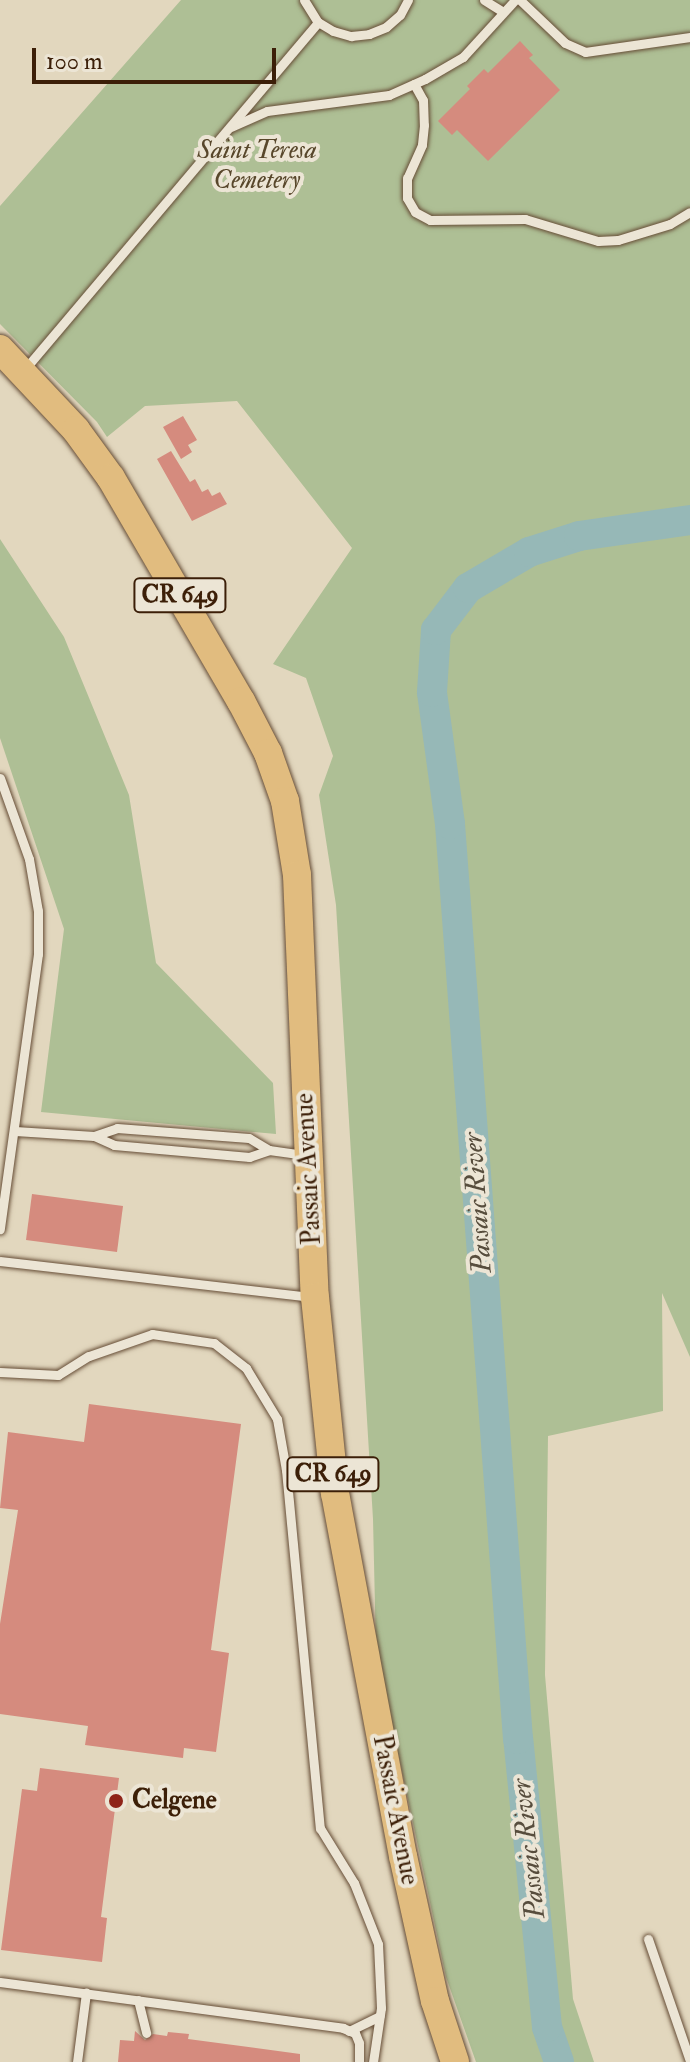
<!DOCTYPE html>
<style>
body{margin:0}
#map{position:relative;width:690px;height:2062px;overflow:hidden;background:#e2d7be;font-family:"IM FELL Double Pica",serif}
div>[style]{position:absolute}
.green>*{inset:0;background:#aebf95}
.river>*{height:30px;margin:-15px;padding:0 15px;transform-origin:15px;border-radius:15px;background:#96b8b7}
.building>*{inset:0;background:#d58b7e}
.roads{filter:drop-shadow(0 0 2px #664d36) drop-shadow(0 0 2px #664d36)}
.lane>*{height:9px;margin:-4.5px;padding:0 4.5px;transform-origin:4.5px;border-radius:4.5px;background:#ece5d5}
.primary>*{height:28px;margin:-14px;padding:0 14px;transform-origin:14px;border-radius:14px;background:#e1bc7f}
.dots>*{width:22px;height:22px;translate:-50% -50%;box-sizing:border-box;border:4px solid #ece5d5;border-radius:50%}
span{translate:-50% -50%;white-space:nowrap;text-align:center;line-height:1.15;-webkit-text-stroke:8px #ece5d5;paint-order:stroke}
.shield-label span{padding:2px 6px;background:#ece5d5;border:2px solid;border-radius:6px;-webkit-text-stroke-width:0}
.shield-label{font-size:24px;color:#3c1f08;font-weight:700}
.park-label{font-size:26px;color:#58472b;font-style:italic}
.street-label{font-size:26px;color:#3c1f08}
.poi-label{font-size:26px;color:#3c1f08;font-weight:700}
.left{translate:0 -50%;text-align:left}
.water-label{font-size:28px;color:#574d3d;font-style:italic}
.scale{position:absolute;left:32px;top:48px;width:244px;height:36px;box-sizing:border-box;border:4px solid #3c1f08;border-top:0;padding-left:10px;font-size:24px;line-height:28px;white-space:nowrap;color:#3c1f08;-webkit-text-stroke:6px #ece5d5;paint-order:stroke}
</style>
<div id="map">
<div class="green">
<i style="clip-path:polygon(181px 0,690px 0,690px 1357px,662px 1293px,663px 1411px,548px 1436px,545px 1675px,573px 1999px,594px 2062px,476px 2062px,446px 1977px,376px 1650px,373px 1519px,336px 905px,319px 795px,333px 756px,306px 678px,273px 664px,352px 548px,237px 401px,145px 406px,107px 437px,97px 422px,0 324px,0 206px)"></i>
<i style="clip-path:polygon(0 539px,64px 637px,129px 795px,156px 963px,273px 1083px,276px 1134px,41px 1112px,64px 929px,0 738px)"></i>
</div>
<div class="river">
<i style="left:559px;top:2062px;width:37px;rotate:-109deg"></i>
<i style="left:547px;top:2027px;width:289px;rotate:-95.7deg"></i>
<i style="left:518px;top:1739px;width:918px;rotate:-94.25deg"></i>
<i style="left:450px;top:824px;width:133px;rotate:-97.8deg"></i>
<i style="left:432px;top:692px;width:62px;rotate:-86.3deg"></i>
<i style="left:436px;top:630px;width:53px;rotate:-52.7deg"></i>
<i style="left:468px;top:588px;width:71px;rotate:-30.5deg"></i>
<i style="left:529px;top:552px;width:52px;rotate:-17.7deg"></i>
<i style="left:579px;top:536px;width:112px;rotate:-8.2deg"></i>
</div>
<div class="building">
<i style="clip-path:polygon(520px 41px,533px 55px,529px 58px,560px 90px,488px 161px,457px 130px,452px 135px,438px 121px,470px 89px,467px 86px,484px 69px,488px 73px)"></i>
<i style="clip-path:polygon(183px 416px,197px 440px,188px 445px,192px 452px,181px 459px,163px 427px)"></i>
<i style="clip-path:polygon(171px 451px,190px 482px,195px 479px,202px 492px,208px 489px,212px 496px,220px 492px,227px 504px,192px 521px,157px 459px)"></i>
<i style="clip-path:polygon(32px 1194px,123px 1206px,117px 1252px,26px 1240px)"></i>
<i style="clip-path:polygon(89px 1404px,241px 1424px,211px 1650px,229px 1653px,216px 1752px,184px 1748px,183px 1758px,85px 1745px,88px 1726px,0 1714px,0 1624px,18px 1510px,0 1508px,8px 1432px,84px 1442px)"></i>
<i style="clip-path:polygon(40px 1768px,119px 1778px,101px 1917px,107px 1918px,102px 1962px,1px 1950px,22px 1789px,37px 1791px)"></i>
<i style="clip-path:polygon(135px 2031px,145px 2040px,153px 2034px,167px 2036px,168px 2032px,189px 2034px,188px 2039px,300px 2054px,300px 2062px,118px 2062px,120px 2040px,134px 2041px)"></i>
</div>
<div class="roads">
<div class="lane">
<i style="left:304px;top:0;width:26px;rotate:58deg"></i>
<i style="left:318px;top:22px;width:17px;rotate:31deg"></i>
<i style="left:333px;top:31px;width:19px;rotate:16deg"></i>
<i style="left:351px;top:36px;width:18px;rotate:-6deg"></i>
<i style="left:369px;top:34px;width:18px;rotate:-22deg"></i>
<i style="left:386px;top:27px;width:18px;rotate:-41deg"></i>
<i style="left:400px;top:15px;width:17px;rotate:-62deg"></i>
<i style="left:484px;top:0;width:22px;rotate:32deg"></i>
<i style="left:520px;top:0;width:62px;rotate:43.7deg"></i>
<i style="left:565px;top:43px;width:22px;rotate:24deg"></i>
<i style="left:585px;top:52px;width:106px;rotate:-8.1deg"></i>
<i style="left:414px;top:84px;width:18px;rotate:61deg"></i>
<i style="left:423px;top:100px;width:25px;rotate:88deg"></i>
<i style="left:424px;top:125px;width:20px;rotate:96deg"></i>
<i style="left:422px;top:145px;width:36px;rotate:114deg"></i>
<i style="left:407px;top:178px;width:20px;rotate:90deg"></i>
<i style="left:407px;top:198px;width:16px;rotate:60deg"></i>
<i style="left:415px;top:212px;width:17px;rotate:28deg"></i>
<i style="left:430px;top:220px;width:95px;rotate:-0.6deg"></i>
<i style="left:525px;top:219px;width:76px;rotate:16.8deg"></i>
<i style="left:598px;top:241px;width:20px;rotate:-3deg"></i>
<i style="left:618px;top:240px;width:54px;rotate:-17.1deg"></i>
<i style="left:670px;top:224px;width:23px;rotate:-31deg"></i>
<i style="left:231px;top:127px;width:39px;rotate:-24deg"></i>
<i style="left:267px;top:111px;width:123px;rotate:-7.5deg"></i>
<i style="left:389px;top:95px;width:39px;rotate:-24deg"></i>
<i style="left:425px;top:79px;width:44px;rotate:-30.1deg"></i>
<i style="left:463px;top:57px;width:77px;rotate:-47.6deg"></i>
<i style="left:25px;top:369px;width:454px;rotate:-49.8deg"></i>
<i style="left:0;top:778px;width:86px;rotate:70.3deg"></i>
<i style="left:29px;top:859px;width:53px;rotate:80.2deg"></i>
<i style="left:38px;top:911px;width:43px;rotate:90deg"></i>
<i style="left:38px;top:954px;width:278px;rotate:97.9deg"></i>
<i style="left:15px;top:1131px;width:79px;rotate:3.6deg"></i>
<i style="left:94px;top:1136px;width:22px;rotate:24deg"></i>
<i style="left:114px;top:1145px;width:136px;rotate:5.1deg"></i>
<i style="left:249px;top:1157px;width:21px;rotate:-19deg"></i>
<i style="left:94px;top:1136px;width:24px;rotate:-19deg"></i>
<i style="left:117px;top:1128px;width:132px;rotate:4.3deg"></i>
<i style="left:249px;top:1138px;width:23px;rotate:31deg"></i>
<i style="left:269px;top:1150px;width:35px;rotate:8deg"></i>
<i style="left:0;top:1261px;width:312px;rotate:6.6deg"></i>
<i style="left:0;top:1372px;width:58px;rotate:3deg"></i>
<i style="left:58px;top:1375px;width:36px;rotate:-32deg"></i>
<i style="left:89px;top:1356px;width:67px;rotate:-19.2deg"></i>
<i style="left:152px;top:1334px;width:63px;rotate:8.3deg"></i>
<i style="left:214px;top:1343px;width:41px;rotate:38deg"></i>
<i style="left:246px;top:1368px;width:60px;rotate:58.7deg"></i>
<i style="left:277px;top:1419px;width:52px;rotate:80deg"></i>
<i style="left:286px;top:1470px;width:360px;rotate:84.6deg"></i>
<i style="left:320px;top:1828px;width:65px;rotate:58.3deg"></i>
<i style="left:354px;top:1883px;width:66px;rotate:68.5deg"></i>
<i style="left:378px;top:1944px;width:64px;rotate:87.3deg"></i>
<i style="left:381px;top:2008px;width:55px;rotate:98.4deg"></i>
<i style="left:648px;top:1939px;width:129px;rotate:71deg"></i>
<i style="left:0;top:1982px;width:346px;rotate:7.6deg"></i>
<i style="left:343px;top:2028px;width:13px;rotate:23deg"></i>
<i style="left:355px;top:2033px;width:11px;rotate:68deg"></i>
<i style="left:359px;top:2043px;width:19px;rotate:90deg"></i>
<i style="left:138px;top:2000px;width:34px;rotate:76deg"></i>
<i style="left:349px;top:2031px;width:34px;rotate:-26deg"></i>
<i style="left:77px;top:2062px;width:70px;rotate:-82.6deg"></i>
</div>
<div class="primary">
<i style="left:0;top:349px;width:111px;rotate:46.8deg"></i>
<i style="left:76px;top:430px;width:59px;rotate:53.9deg"></i>
<i style="left:111px;top:478px;width:258px;rotate:59.8deg"></i>
<i style="left:241px;top:701px;width:59px;rotate:62.6deg"></i>
<i style="left:268px;top:753px;width:51px;rotate:70.5deg"></i>
<i style="left:285px;top:801px;width:75px;rotate:80.8deg"></i>
<i style="left:297px;top:875px;width:422px;rotate:87.6deg"></i>
<i style="left:315px;top:1297px;width:197px;rotate:84.2deg"></i>
<i style="left:335px;top:1493px;width:369px;rotate:79.4deg"></i>
<i style="left:403px;top:1856px;width:148px;rotate:77.6deg"></i>
<i style="left:435px;top:2001px;width:64px;rotate:71.8deg"></i>
</div>
</div>
<div class="dots">
<i style="left:116px;top:1801px;background:#8f2418"></i>
</div>
<div class="shield-label">
<span style="left:180px;top:595px">CR 649</span>
<span style="left:333px;top:1474px">CR 649</span>
</div>
<div class="park-label">
<span style="left:257px;top:166px">Saint Teresa<br>Cemetery</span>
</div>
<div class="street-label">
<span style="left:309px;top:1169px;rotate:-93deg">Passaic Avenue</span>
<span style="left:395px;top:1810px;rotate:79deg">Passaic Avenue</span>
</div>
<div class="poi-label">
<span class="left" style="left:132px;top:1801px">Celgene</span>
</div>
<div class="water-label">
<span style="left:478px;top:1203px;rotate:-94deg">Passaic River</span>
<span style="left:529px;top:1849px;rotate:-96deg">Passaic River</span>
</div>
<div class="scale">100 m</div>
</div>
